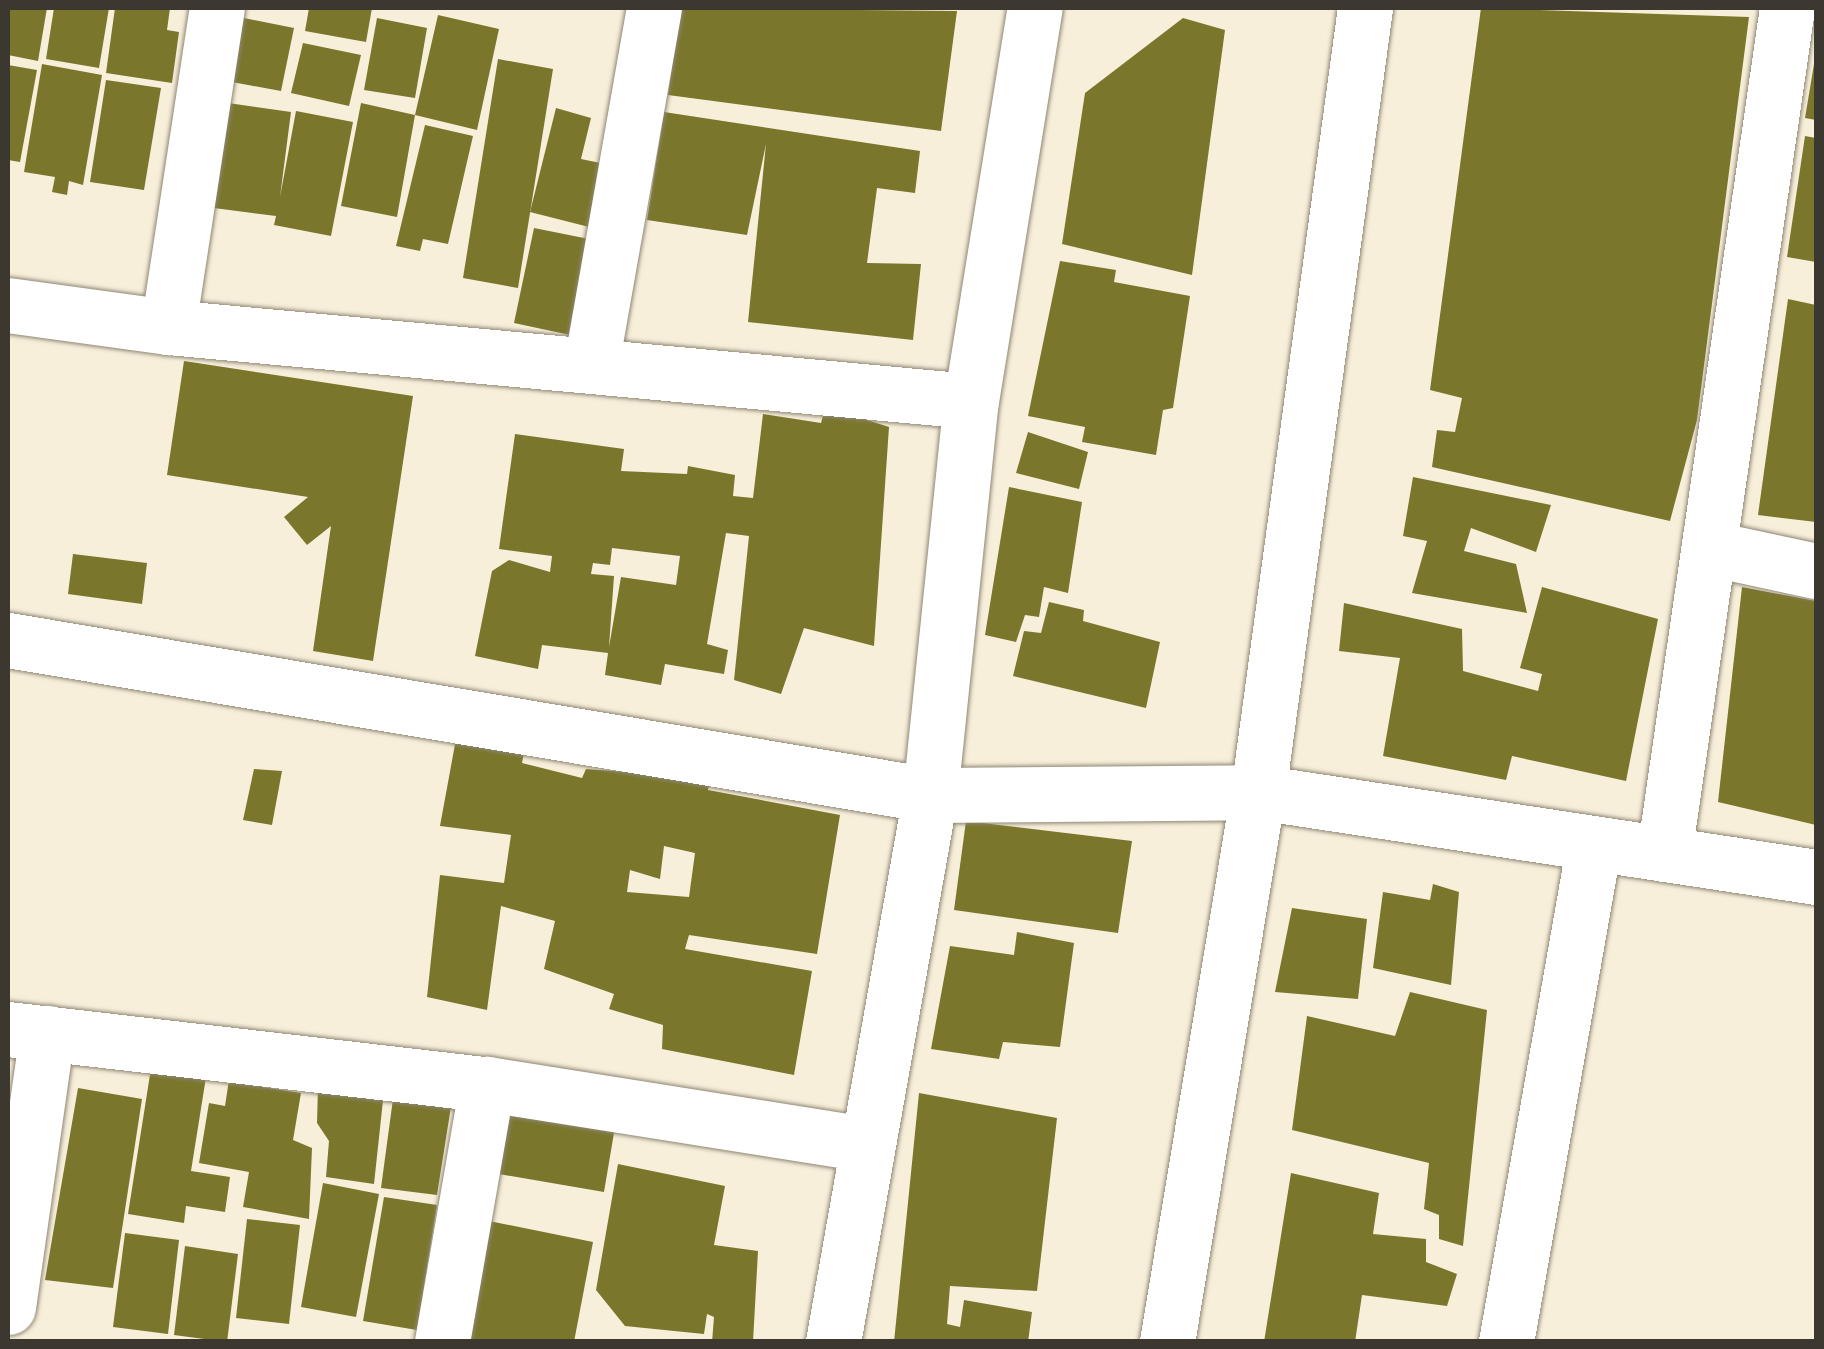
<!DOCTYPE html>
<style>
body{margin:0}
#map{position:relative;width:1824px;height:1349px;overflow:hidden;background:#f8efdb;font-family:"Source Sans 3",sans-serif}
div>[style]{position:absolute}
.building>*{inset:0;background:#7a762b}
.roads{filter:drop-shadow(0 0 2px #8e8673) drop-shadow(0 0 2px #8e8673)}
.minor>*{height:55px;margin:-27.5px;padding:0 27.5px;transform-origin:27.5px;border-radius:27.5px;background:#fff}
.tertiary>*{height:55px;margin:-27.5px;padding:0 27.5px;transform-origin:27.5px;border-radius:27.5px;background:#fff}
span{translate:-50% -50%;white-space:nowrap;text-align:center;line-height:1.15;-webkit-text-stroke:10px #fff;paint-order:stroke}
.frame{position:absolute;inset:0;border:10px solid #3c3830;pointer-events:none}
</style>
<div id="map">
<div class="building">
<i style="clip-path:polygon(8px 8px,47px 8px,38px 61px,8px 55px)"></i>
<i style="clip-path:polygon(54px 8px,109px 8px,99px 68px,46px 59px)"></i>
<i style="clip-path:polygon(115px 8px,170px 8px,167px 30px,179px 32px,172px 83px,106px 73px)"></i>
<i style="clip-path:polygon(309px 8px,372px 8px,366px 42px,305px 31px)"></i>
<i style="clip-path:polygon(680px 8px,957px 11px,941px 131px,668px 95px)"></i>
<i style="clip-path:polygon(1481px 8px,1749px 17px,1697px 420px,1670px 521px,1432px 467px,1437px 430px,1455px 432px,1462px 398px,1430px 390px)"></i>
<i style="clip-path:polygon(438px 15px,499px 29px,477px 130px,415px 115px,397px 217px,341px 206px,361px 103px,415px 115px)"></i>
<i style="clip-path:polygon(244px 18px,294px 28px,281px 91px,232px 82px)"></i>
<i style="clip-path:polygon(377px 18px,427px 28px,415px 98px,364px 90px)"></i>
<i style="clip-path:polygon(1183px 18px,1225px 30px,1192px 275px,1062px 244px,1085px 93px)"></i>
<i style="clip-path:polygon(303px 43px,361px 55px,349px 106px,291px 93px)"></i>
<i style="clip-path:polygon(498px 59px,553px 69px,518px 288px,463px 278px)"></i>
<i style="clip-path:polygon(42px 64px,102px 75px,83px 185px,69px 181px,67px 195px,52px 192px,55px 177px,24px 172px)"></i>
<i style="clip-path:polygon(1814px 64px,1816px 64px,1816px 120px,1805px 118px)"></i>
<i style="clip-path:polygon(8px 65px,37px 70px,20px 162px,8px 160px)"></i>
<i style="clip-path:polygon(106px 80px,161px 88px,144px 190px,90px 182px)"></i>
<i style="clip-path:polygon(228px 103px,291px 112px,280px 197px,296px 111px,353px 122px,331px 236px,274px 225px,276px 216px,214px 208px)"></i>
<i style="clip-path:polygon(556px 108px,591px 118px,581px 159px,605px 164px,593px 228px,530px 212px)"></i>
<i style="clip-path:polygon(664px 112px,920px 151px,915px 193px,877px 188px,867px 263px,921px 264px,913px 340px,748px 322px,766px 144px,747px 235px,647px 220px)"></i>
<i style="clip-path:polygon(425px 125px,473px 136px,448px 244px,423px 239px,420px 251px,396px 246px)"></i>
<i style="clip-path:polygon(1805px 136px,1816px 138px,1816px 262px,1787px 257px)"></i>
<i style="clip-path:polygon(534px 228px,589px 239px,570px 335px,514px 323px)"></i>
<i style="clip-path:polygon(1060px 261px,1116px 270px,1114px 282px,1190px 296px,1173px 408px,1163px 410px,1156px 455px,1082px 442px,1085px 427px,1028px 416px)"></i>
<i style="clip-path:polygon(1788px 299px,1816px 305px,1816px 522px,1758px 515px)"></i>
<i style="clip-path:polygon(184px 361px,413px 396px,373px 661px,313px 651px,331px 526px,307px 545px,284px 517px,308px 497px,167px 475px)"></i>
<i style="clip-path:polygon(evenodd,829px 394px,858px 417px,889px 427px,874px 646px,804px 628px,781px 694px,734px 680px,749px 536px,726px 533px,707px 644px,728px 650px,724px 674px,665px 664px,661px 685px,605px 675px,608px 653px,542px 645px,538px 669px,475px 656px,492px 571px,509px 560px,550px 572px,552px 556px,499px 549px,515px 434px,624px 449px,621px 471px,687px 474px,688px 466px,735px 475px,733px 496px,753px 498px,763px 414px,821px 423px,829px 394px,612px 548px,680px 556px,676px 585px,621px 577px,609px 647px,614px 576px,591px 574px,593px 563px,610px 565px,612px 548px)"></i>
<i style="clip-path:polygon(1028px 432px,1088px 452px,1079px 489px,1016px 473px)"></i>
<i style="clip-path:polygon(1413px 477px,1551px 505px,1536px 552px,1471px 528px,1464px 551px,1516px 564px,1527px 613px,1412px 593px,1427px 541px,1403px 536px)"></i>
<i style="clip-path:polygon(1009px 487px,1082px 502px,1068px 593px,1044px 587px,1039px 617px,1025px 615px,1016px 642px,985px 635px)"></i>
<i style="clip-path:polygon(73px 554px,147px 563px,142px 604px,68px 594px)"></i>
<i style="clip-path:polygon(1542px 587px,1658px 619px,1626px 781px,1512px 756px,1506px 780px,1383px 756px,1400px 658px,1339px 651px,1344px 603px,1462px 629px,1463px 671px,1538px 691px,1542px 674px,1520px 668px)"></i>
<i style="clip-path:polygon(1742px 587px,1816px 601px,1816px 825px,1718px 802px)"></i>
<i style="clip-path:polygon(1049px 602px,1084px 610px,1083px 621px,1160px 642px,1146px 708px,1013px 676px,1024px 631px,1041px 633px)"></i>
<i style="clip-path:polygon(evenodd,458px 728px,527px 738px,522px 763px,582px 778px,586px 769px,640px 773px,714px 764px,708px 790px,840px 815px,817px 954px,689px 935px,685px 949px,812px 971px,794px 1075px,662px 1049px,663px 1025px,609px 1009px,614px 994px,544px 969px,555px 921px,501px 906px,487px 1010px,427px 997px,440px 875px,504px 883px,511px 835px,440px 826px,458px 728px,664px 846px,695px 853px,689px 897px,627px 892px,630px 870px,660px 879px,664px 846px)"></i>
<i style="clip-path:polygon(254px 769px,282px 771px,272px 825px,243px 820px)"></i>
<i style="clip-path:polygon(966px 821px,1132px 841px,1118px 933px,954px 910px)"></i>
<i style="clip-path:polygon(1433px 884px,1459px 892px,1451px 985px,1373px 968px,1383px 892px,1430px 900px)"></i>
<i style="clip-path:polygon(1292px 908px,1367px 919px,1358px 999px,1275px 992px)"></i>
<i style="clip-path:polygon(1017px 932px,1074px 943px,1060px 1047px,1003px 1042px,999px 1059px,931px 1049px,950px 946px,1014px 955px)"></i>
<i style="clip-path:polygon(1410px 992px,1487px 1010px,1463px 1246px,1439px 1239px,1439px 1215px,1424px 1209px,1429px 1163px,1292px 1130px,1307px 1016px,1395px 1036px)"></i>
<i style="clip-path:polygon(232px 1060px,270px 1068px,263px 1087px,301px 1093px,293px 1140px,312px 1148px,309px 1219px,243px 1207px,249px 1172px,199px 1163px,209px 1103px,225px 1106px)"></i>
<i style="clip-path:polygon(152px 1062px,207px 1071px,191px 1171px,230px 1177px,225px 1212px,186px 1206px,184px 1223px,128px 1214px)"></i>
<i style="clip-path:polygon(395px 1084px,453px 1094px,437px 1195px,381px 1188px)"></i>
<i style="clip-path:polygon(318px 1087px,384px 1091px,374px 1184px,326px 1177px,329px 1141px,317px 1123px)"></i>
<i style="clip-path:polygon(78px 1088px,142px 1099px,113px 1288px,45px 1280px)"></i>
<i style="clip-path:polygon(919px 1093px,1057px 1118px,1037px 1291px,950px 1286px,947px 1324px,960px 1327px,964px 1300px,1032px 1312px,1028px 1342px,894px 1342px)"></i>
<i style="clip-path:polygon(511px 1102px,616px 1121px,604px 1192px,499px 1174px)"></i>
<i style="clip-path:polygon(618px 1164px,725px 1186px,714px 1245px,758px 1251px,753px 1342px,712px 1342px,714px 1317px,707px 1314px,704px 1334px,625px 1326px,596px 1290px)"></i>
<i style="clip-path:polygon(1291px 1173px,1379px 1193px,1373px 1234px,1426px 1239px,1426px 1262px,1457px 1274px,1447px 1306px,1362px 1295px,1355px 1342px,1264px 1342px)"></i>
<i style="clip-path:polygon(323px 1183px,379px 1194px,356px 1317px,301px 1307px)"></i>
<i style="clip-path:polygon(384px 1197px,437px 1205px,417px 1330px,363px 1321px)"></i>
<i style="clip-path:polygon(247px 1219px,300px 1225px,289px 1324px,236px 1318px)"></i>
<i style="clip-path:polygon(489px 1221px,593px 1242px,574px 1342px,469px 1342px)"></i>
<i style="clip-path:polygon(125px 1233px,179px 1240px,168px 1334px,113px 1327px)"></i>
<i style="clip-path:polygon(185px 1246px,238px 1254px,227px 1342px,174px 1335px)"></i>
</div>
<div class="roads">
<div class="minor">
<i style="left:8px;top:305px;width:162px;rotate:7.8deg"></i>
<i style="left:168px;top:327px;width:806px;rotate:5.27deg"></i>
<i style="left:168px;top:327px;width:323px;rotate:-81.3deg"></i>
<i style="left:591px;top:365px;width:363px;rotate:-80deg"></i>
<i style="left:1713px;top:549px;width:105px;rotate:12.1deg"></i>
<i style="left:1664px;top:854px;width:855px;rotate:-81.73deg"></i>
<i style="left:8px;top:1029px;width:482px;rotate:6.6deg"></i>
<i style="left:487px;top:1084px;width:382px;rotate:9deg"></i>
<i style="left:8px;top:1307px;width:277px;rotate:-81.9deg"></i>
<i style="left:442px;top:1342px;width:262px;rotate:-80.1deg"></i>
<i style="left:833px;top:1342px;width:556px;rotate:-79.94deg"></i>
<i style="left:930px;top:795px;width:396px;rotate:-84.1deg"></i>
<i style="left:971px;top:401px;width:398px;rotate:-80.8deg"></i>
<i style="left:1167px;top:1342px;width:557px;rotate:-80.61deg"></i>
<i style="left:1258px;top:792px;width:791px;rotate:-82.23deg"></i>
<i style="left:1506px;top:1342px;width:506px;rotate:-79.98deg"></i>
</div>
<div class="tertiary">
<i style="left:8px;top:640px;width:935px;rotate:9.54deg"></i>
<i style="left:930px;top:795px;width:328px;rotate:-0.5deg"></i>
<i style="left:1258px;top:792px;width:564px;rotate:8.66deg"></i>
</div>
</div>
<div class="frame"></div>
</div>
